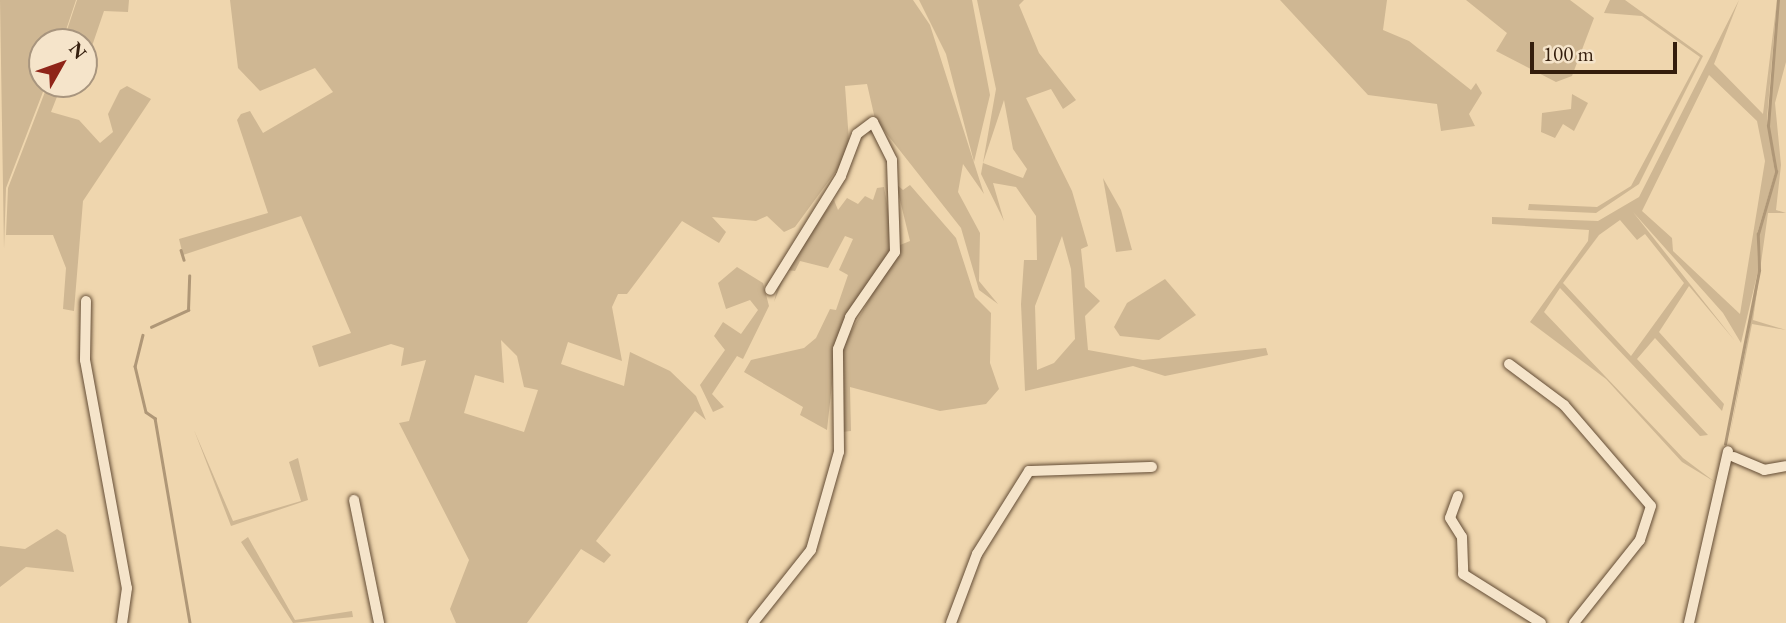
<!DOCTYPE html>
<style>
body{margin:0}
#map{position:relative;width:1786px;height:623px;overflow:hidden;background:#efd6ae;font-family:"EB Garamond",serif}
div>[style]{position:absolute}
.green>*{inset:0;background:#cfb793}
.stream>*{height:2.5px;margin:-1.25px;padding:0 1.25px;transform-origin:1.25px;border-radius:1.25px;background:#af9777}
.roads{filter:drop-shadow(0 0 2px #634c35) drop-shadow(0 0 2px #634c35)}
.minor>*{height:10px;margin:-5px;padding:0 5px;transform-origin:5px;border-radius:5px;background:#f5e4ca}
span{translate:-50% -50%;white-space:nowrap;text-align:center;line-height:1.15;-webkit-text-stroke:7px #f5e4ca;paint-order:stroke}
.north{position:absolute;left:28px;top:28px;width:70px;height:70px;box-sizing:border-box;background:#f5e4ca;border:2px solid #a8957e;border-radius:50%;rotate:50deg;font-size:19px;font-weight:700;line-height:28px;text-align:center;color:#341e0d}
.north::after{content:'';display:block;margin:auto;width:24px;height:32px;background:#8f2418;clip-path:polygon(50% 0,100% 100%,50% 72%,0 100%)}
.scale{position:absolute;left:1530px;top:42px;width:147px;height:32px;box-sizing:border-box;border:4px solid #341e0d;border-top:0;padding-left:9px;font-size:21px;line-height:24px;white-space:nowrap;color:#341e0d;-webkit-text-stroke:5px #f5e4ca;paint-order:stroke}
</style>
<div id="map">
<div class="green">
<i style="clip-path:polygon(0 0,76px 0,62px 42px,42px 42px,46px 84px,6px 188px,4px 249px)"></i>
<i style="clip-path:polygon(77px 0,129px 0,128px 12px,104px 11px,91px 49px,63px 42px)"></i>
<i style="clip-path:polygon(evenodd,230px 0,913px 0,930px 25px,984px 194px,963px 164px,958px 192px,980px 233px,979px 281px,998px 304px,979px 290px,961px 228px,875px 119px,867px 84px,845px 86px,849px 141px,839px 167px,795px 227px,784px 232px,767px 216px,756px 221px,712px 217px,726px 232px,719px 243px,682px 221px,627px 294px,618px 294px,612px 307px,622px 361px,568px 342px,561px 364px,624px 386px,630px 352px,670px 371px,696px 396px,706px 420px,695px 411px,596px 541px,611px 555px,604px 563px,581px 549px,527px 623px,456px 623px,450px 609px,469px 560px,399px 423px,409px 421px,426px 360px,401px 366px,404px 348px,391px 344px,319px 367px,312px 346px,351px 333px,301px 216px,183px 255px,179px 239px,268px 213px,237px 120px,241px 114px,250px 111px,263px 133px,333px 92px,315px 68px,260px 91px,238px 68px,230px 0,501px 340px,517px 356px,524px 387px,538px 390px,524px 432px,464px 413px,475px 375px,504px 383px,501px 340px)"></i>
<i style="clip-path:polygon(919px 0,972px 0,990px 95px,974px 162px,946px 54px)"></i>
<i style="clip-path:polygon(evenodd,977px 0,1024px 0,1019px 5px,1039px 53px,1076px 100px,1063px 109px,1051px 89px,1026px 98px,1072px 191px,1088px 246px,1081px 249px,1085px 287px,1100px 301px,1085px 316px,1088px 350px,1143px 360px,1266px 348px,1268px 355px,1165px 376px,1133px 366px,1025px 391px,1021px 304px,1024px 260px,1037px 260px,1036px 216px,1016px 187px,993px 183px,1004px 221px,981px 174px,996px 89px,977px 0,1004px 100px,1013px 149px,1027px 169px,1023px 178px,983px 163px,1004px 100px,977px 0,1062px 236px,1071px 269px,1075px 339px,1054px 363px,1037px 370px,1035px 306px,1062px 236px)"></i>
<i style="clip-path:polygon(1280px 0,1387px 0,1383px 30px,1409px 41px,1471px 90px,1476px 83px,1482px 93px,1469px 114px,1475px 126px,1441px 131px,1437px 104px,1368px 95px)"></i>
<i style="clip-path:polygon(1466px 0,1570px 0,1594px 18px,1572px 76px,1556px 82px,1496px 51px,1507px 33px)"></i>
<i style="clip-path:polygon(1625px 0,1703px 56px,1639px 184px,1596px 213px,1528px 210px,1529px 204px,1597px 207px,1631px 186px,1700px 57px,1642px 16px,1604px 13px,1610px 0)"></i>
<i style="clip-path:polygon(evenodd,1739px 0,1714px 64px,1763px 114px,1777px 0,1767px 119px,1775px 173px,1757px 234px,1758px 271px,1741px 343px,1723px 313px,1633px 212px,1735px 341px,1689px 286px,1659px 332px,1724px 404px,1722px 411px,1655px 338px,1637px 359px,1708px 435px,1700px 436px,1560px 288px,1544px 312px,1683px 458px,1715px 482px,1682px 462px,1606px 379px,1530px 322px,1588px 241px,1589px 230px,1492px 224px,1492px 217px,1598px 221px,1639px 197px,1739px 0,1709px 75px,1757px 121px,1765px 161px,1740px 314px,1673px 251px,1672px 238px,1642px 211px,1709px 75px,1739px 0,1620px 220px,1637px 240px,1645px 234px,1684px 283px,1631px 356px,1563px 283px,1599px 235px,1620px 220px)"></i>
<i style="clip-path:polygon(1779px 0,1786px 0,1786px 62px,1775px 103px,1781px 165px,1776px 210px,1786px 213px,1768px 213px,1753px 320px,1786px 330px,1752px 324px,1728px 445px,1760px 271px,1759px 234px,1777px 172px,1769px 126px)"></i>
<i style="clip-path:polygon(48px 84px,62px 84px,51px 112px,79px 120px,100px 143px,113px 132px,108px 114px,120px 90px,127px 86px,151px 99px,83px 201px,74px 311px,63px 309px,66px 268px,53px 235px,6px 235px,8px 188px)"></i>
<i style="clip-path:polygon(1572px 94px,1588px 103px,1574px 131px,1563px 124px,1555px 138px,1541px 132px,1542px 113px,1571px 109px)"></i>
<i style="clip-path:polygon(1103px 178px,1121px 210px,1132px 250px,1116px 252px)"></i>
<i style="clip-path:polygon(896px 184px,903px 190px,910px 185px,956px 238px,975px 297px,991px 313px,990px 363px,999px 389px,986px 404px,940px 411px,850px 387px,851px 431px,841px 432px,840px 351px,900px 245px,910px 241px)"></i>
<i style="clip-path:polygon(884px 187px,894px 243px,836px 347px,827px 430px,800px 415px,803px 407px,744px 372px,751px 360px,804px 348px,816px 338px,830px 309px,836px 310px,848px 275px,839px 270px,853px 239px,845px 236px,828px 268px,800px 261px,795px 271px,787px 270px,774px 302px,781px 273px,834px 200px,838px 210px,847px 198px,858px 204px,865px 196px,873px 200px,877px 188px)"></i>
<i style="clip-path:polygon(737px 267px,763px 283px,769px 306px,743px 359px,737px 356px,712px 394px,724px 407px,713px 412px,700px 385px,725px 350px,714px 336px,723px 322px,741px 334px,758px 310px,750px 300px,726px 309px,718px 283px)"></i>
<i style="clip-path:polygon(1165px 279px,1196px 315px,1159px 340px,1120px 336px,1114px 327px,1127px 303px)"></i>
<i style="clip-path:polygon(194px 430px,233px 521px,301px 501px,289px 462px,298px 458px,308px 500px,231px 526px)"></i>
<i style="clip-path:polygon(57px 529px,66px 535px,74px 572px,26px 567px,0 587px,0 546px,25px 549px)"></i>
<i style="clip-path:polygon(248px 537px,295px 620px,352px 611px,353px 617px,293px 623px,241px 542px)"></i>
</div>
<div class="stream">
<i style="left:181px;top:250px;width:10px;rotate:73deg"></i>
<i style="left:151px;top:327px;width:41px;rotate:-24.7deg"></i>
<i style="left:188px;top:310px;width:34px;rotate:-88deg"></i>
<i style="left:143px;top:335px;width:32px;rotate:104deg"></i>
<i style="left:135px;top:366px;width:47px;rotate:76.6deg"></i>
<i style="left:146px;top:412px;width:11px;rotate:34deg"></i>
<i style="left:155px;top:418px;width:208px;rotate:80.3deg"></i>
<i style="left:1725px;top:444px;width:177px;rotate:-78.9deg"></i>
<i style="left:1759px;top:270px;width:36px;rotate:-92deg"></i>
<i style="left:1758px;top:234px;width:65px;rotate:-73.8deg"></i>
<i style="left:1776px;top:172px;width:47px;rotate:-99.9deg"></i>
<i style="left:1768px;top:126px;width:126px;rotate:-85.5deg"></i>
</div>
<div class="roads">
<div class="minor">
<i style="left:86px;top:301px;width:59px;rotate:91deg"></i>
<i style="left:85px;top:360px;width:232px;rotate:79.6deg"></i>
<i style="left:127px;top:588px;width:35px;rotate:98deg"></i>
<i style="left:1509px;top:364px;width:69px;rotate:36.7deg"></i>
<i style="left:1564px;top:405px;width:133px;rotate:49.3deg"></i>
<i style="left:1651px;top:506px;width:36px;rotate:108deg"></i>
<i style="left:1640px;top:540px;width:106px;rotate:128.5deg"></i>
<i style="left:1734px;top:457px;width:33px;rotate:23deg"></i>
<i style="left:1764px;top:470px;width:22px;rotate:-10deg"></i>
<i style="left:1458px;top:496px;width:23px;rotate:110deg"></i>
<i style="left:1450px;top:518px;width:22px;rotate:58deg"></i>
<i style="left:1462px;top:537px;width:37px;rotate:88deg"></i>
<i style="left:1463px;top:574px;width:92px;rotate:32.1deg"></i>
<i style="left:354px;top:500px;width:126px;rotate:78.5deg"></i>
<i style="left:753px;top:623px;width:93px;rotate:-51.5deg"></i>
<i style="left:811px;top:550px;width:102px;rotate:-74.1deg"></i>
<i style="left:839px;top:452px;width:103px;rotate:-90.6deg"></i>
<i style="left:838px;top:349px;width:34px;rotate:-69deg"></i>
<i style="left:850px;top:317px;width:79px;rotate:-55.3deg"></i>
<i style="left:895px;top:252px;width:92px;rotate:-91.9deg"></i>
<i style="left:892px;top:160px;width:42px;rotate:-116.6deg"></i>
<i style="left:873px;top:122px;width:20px;rotate:143deg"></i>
<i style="left:857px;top:134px;width:45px;rotate:110.9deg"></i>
<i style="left:841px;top:176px;width:134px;rotate:121.9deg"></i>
<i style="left:951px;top:623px;width:74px;rotate:-69.4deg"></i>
<i style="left:977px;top:554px;width:98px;rotate:-57.9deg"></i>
<i style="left:1029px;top:471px;width:123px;rotate:-1.9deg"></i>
<i style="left:1689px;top:623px;width:176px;rotate:-77.2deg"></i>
</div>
</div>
<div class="north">N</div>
<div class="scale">100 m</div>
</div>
